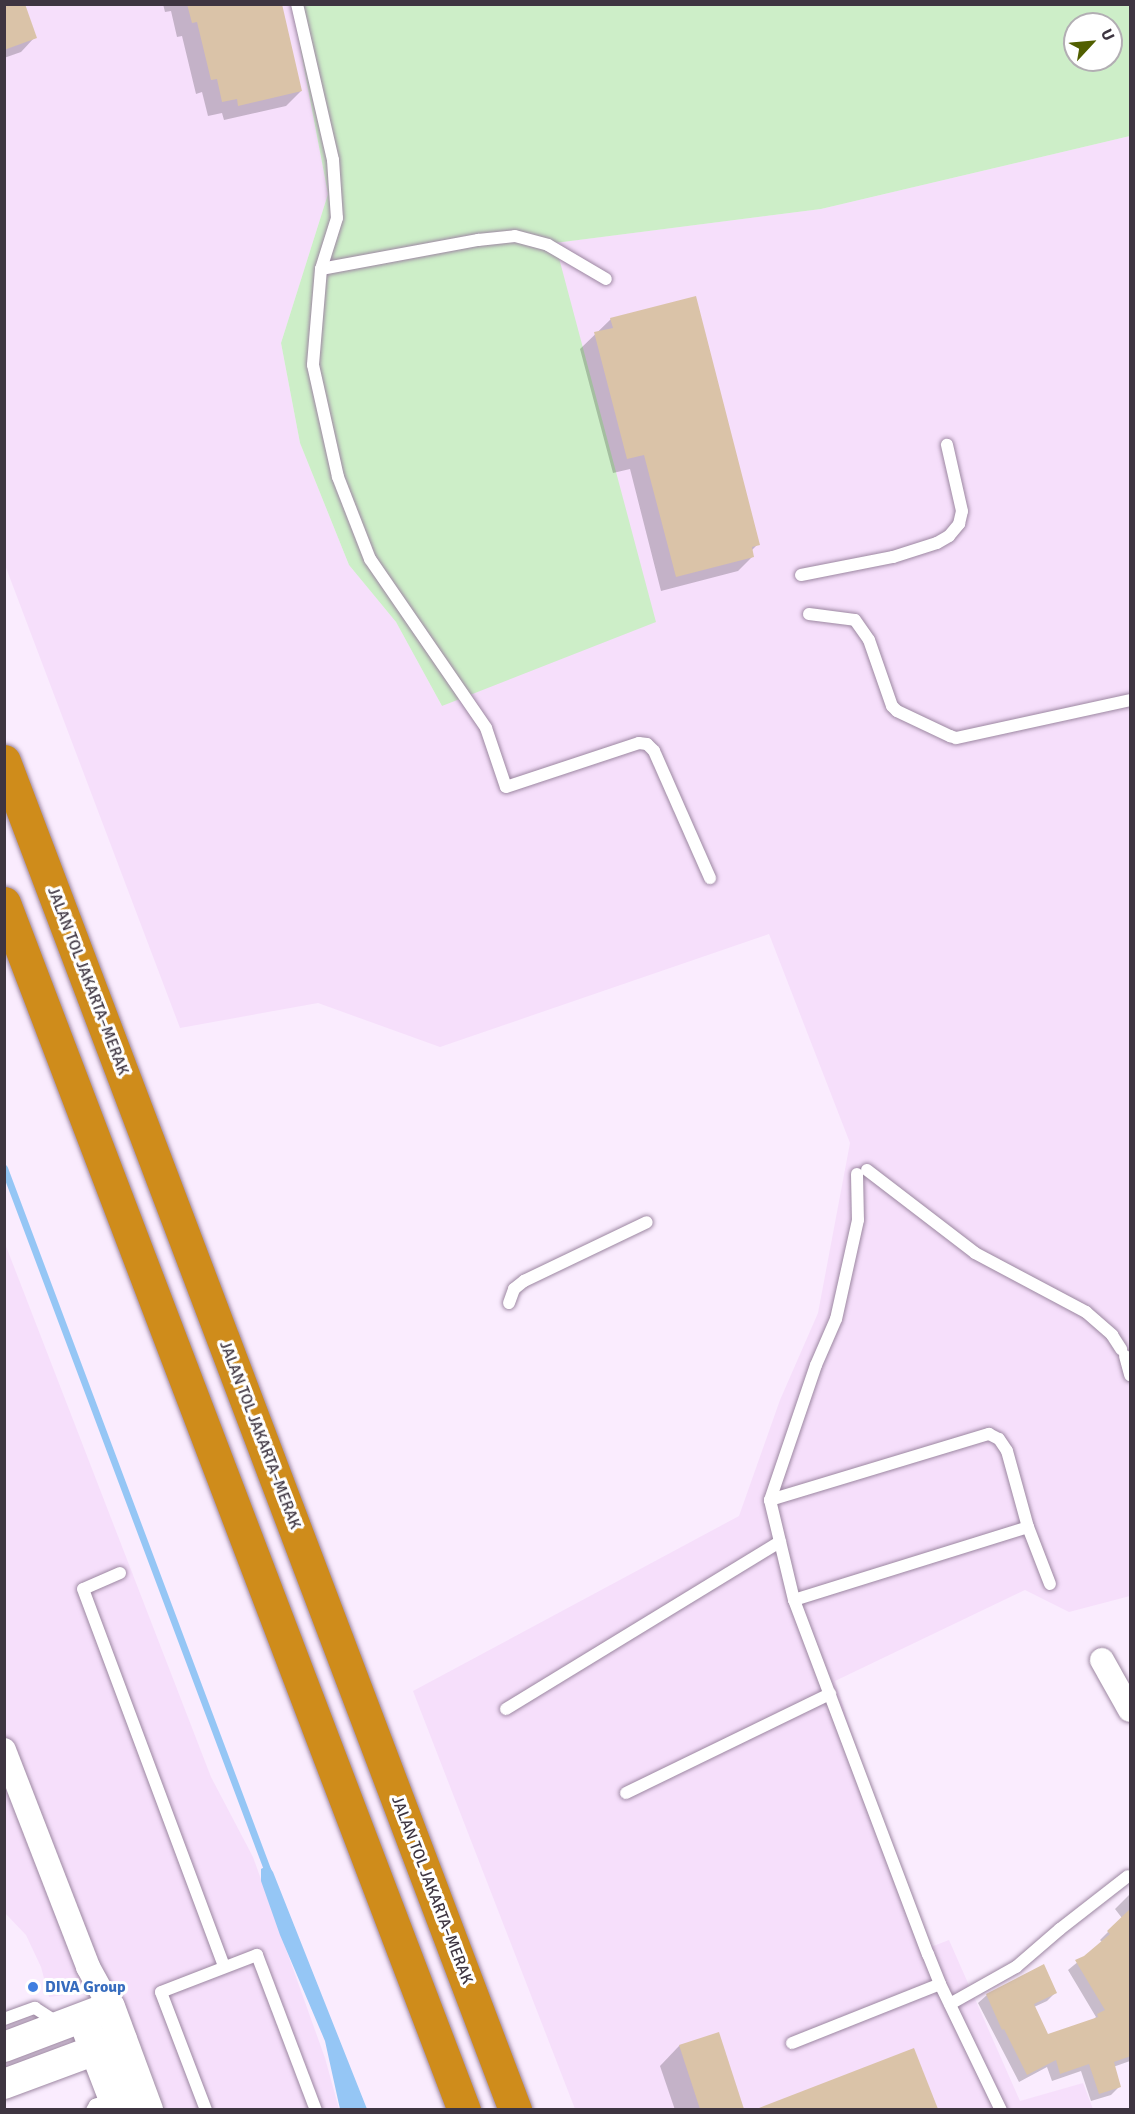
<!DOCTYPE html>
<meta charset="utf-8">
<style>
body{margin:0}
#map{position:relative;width:1135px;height:2114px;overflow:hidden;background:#faecfe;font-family:Signika,sans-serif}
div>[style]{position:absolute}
.built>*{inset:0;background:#f6dffb}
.green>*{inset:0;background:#cdeec8}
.water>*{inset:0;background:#95c6f5}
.shadow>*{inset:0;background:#0003}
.stream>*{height:7px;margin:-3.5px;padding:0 3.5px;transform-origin:3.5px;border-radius:3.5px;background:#95c6f5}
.building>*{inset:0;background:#dac3a8}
.roads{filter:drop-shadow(0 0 2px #9c87a1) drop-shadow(0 0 2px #9c87a1)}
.service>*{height:12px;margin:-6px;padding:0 6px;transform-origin:6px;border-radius:6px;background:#fff}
.minor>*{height:24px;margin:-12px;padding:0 12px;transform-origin:12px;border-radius:12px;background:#fff}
.tertiary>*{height:30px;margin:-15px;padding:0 15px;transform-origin:15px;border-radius:15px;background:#fff}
.motorway>*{height:33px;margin:-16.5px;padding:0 16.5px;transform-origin:16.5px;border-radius:16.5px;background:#cf8c1b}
.dots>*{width:16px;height:16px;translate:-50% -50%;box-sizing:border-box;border:3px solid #fff;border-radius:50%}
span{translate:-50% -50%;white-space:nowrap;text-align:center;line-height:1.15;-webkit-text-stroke:6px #fff;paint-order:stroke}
.street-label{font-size:16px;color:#3e3541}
.shop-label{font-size:16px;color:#366cbe;font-weight:700}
.left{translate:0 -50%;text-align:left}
.frame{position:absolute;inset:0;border:6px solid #3e3541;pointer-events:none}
.north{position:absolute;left:1063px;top:12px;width:60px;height:60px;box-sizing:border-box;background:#fff;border:2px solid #b2aeb3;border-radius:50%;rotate:64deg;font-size:16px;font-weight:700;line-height:24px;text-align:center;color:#3e3541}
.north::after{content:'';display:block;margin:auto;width:21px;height:27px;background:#515f00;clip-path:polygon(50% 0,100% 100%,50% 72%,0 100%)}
</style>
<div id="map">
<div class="built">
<i style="clip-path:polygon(5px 5px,292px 5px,328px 194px,281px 343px,300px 443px,349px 565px,396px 622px,442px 706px,554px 243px,821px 209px,1130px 136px,1130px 1596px,1069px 1612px,1025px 1590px,835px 1681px,923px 1950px,949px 1940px,1020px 2101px,1083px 2083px,1093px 2109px,575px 2109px,413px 1691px,739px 1516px,780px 1400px,818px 1313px,850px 1143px,769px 934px,440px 1047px,318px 1003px,180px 1028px,5px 565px)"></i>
<i style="clip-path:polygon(4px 1241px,211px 1777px,253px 1857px,325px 2058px,339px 2109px,166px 2109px,119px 1988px,49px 1997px,41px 1967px,26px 1935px,5px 1913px)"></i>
</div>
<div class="green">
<i style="clip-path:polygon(evenodd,292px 5px,1130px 5px,1130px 136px,821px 209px,555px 243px,656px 622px,442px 706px,396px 622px,349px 565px,300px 443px,281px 343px,328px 194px,292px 5px,1075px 24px,1111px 24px,1111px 60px,1075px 60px,1075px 24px)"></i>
</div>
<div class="water">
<i style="clip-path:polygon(268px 1865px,273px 1872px,367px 2109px,340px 2109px,325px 2041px,280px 1935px,261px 1881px,261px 1869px)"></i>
</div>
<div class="shadow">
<i style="clip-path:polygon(4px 4px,35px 37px,21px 52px,4px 58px)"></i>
<i style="clip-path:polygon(163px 4px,281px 4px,301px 91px,286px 106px,224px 120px,222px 113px,208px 116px,202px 92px,196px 94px,182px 36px,177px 37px,171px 11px,165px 12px)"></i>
<i style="clip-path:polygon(611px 319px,758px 544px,751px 551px,753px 556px,738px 571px,661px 591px,630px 469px,613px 473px,580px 349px)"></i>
<i style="clip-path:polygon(1130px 1894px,1130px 2061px,1113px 2067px,1119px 2087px,1111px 2095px,1091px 2101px,1081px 2071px,1052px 2081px,1047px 2067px,1019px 2082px,978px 2003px,987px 1995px,1055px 1993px,1047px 2001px,1034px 2007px,1047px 2036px,1093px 2020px,1096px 2017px,1068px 1970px,1102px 1942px,1100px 1940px,1122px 1918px,1115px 1909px)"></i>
<i style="clip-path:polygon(718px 2034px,743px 2110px,675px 2110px,660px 2066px,679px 2046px)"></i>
<i style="clip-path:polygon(913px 2050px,936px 2110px,760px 2110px)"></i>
</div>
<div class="stream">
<i style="left:4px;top:1168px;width:752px;rotate:69.44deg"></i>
</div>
<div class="building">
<i style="clip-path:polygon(4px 4px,25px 4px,37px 38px,4px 50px)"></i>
<i style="clip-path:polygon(187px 4px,282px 4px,302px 91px,238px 106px,237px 99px,222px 102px,217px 79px,211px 80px,197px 22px,192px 23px)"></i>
<i style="clip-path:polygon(696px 296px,760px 545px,752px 547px,754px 557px,676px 577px,644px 455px,627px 459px,594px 332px,613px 328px,610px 318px)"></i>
<i style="clip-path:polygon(1131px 1908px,1131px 2056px,1114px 2062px,1121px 2087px,1099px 2094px,1089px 2064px,1060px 2074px,1056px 2060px,1027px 2075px,1004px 2029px,1002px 2030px,986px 1994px,1044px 1964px,1057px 1993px,1034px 2004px,1048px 2034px,1098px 2017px,1097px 2014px,1105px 2010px,1075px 1960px,1084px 1956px,1110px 1934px,1107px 1931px)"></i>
<i style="clip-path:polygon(719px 2032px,744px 2109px,700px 2109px,679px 2045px)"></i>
<i style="clip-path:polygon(914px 2048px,938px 2109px,759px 2109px,759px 2108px)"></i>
</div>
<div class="roads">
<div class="service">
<i style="left:297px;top:4px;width:160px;rotate:77deg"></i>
<i style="left:333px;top:160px;width:58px;rotate:86.1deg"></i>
<i style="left:337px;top:218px;width:53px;rotate:107.4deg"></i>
<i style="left:321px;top:269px;width:96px;rotate:94.8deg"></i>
<i style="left:313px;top:365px;width:115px;rotate:77.4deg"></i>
<i style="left:338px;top:477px;width:88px;rotate:68.7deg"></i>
<i style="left:370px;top:559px;width:205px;rotate:55.5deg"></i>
<i style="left:486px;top:728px;width:62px;rotate:71.3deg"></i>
<i style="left:506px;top:787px;width:140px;rotate:-18.3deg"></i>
<i style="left:639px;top:743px;width:8px;rotate:7deg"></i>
<i style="left:647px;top:744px;width:10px;rotate:45deg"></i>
<i style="left:654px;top:751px;width:139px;rotate:66.2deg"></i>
<i style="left:321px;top:269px;width:160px;rotate:-10.5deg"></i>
<i style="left:478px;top:240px;width:37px;rotate:-6deg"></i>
<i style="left:515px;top:236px;width:34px;rotate:15deg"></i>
<i style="left:548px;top:245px;width:67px;rotate:30.4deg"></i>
<i style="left:801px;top:575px;width:94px;rotate:-11.1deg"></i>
<i style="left:893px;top:557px;width:46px;rotate:-17.7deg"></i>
<i style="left:937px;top:543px;width:14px;rotate:-30deg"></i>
<i style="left:949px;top:536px;width:16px;rotate:-50deg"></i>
<i style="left:959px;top:524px;width:13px;rotate:-77deg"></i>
<i style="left:962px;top:511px;width:68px;rotate:-102.8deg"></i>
<i style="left:809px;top:614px;width:46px;rotate:7.4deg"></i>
<i style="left:855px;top:620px;width:24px;rotate:55deg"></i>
<i style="left:869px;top:640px;width:70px;rotate:70.8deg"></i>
<i style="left:892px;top:706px;width:7px;rotate:45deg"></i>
<i style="left:897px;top:711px;width:59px;rotate:25.3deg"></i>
<i style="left:950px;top:736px;width:6px;rotate:18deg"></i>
<i style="left:956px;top:738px;width:178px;rotate:-12.3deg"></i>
<i style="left:867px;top:1170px;width:136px;rotate:37.5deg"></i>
<i style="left:975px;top:1253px;width:126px;rotate:28deg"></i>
<i style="left:1086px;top:1312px;width:35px;rotate:41deg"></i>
<i style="left:1112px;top:1335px;width:17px;rotate:57deg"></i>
<i style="left:857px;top:1174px;width:46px;rotate:88.8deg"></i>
<i style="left:858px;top:1220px;width:101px;rotate:102.5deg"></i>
<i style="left:836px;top:1319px;width:50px;rotate:113.5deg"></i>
<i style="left:816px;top:1365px;width:143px;rotate:108.8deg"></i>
<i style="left:770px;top:1500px;width:103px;rotate:76.5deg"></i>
<i style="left:794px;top:1600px;width:379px;rotate:69.3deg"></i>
<i style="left:928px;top:1954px;width:32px;rotate:68deg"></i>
<i style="left:940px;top:1984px;width:140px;rotate:64.2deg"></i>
<i style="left:509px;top:1303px;width:15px;rotate:-70deg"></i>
<i style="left:514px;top:1289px;width:13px;rotate:-39deg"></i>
<i style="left:524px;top:1281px;width:136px;rotate:-25.6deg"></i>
<i style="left:1125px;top:1356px;width:20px;rotate:75deg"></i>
<i style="left:770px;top:1500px;width:229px;rotate:-16.8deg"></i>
<i style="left:989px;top:1434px;width:11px;rotate:27deg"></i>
<i style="left:999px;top:1439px;width:14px;rotate:56deg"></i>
<i style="left:1007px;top:1451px;width:79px;rotate:74.6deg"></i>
<i style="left:1028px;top:1527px;width:61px;rotate:68.9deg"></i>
<i style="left:120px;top:1573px;width:40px;rotate:156.6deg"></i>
<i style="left:83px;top:1589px;width:403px;rotate:69.5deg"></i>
<i style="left:794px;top:1600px;width:245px;rotate:-17.3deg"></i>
<i style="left:506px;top:1709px;width:321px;rotate:-31.4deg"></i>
<i style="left:626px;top:1793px;width:227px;rotate:-25.9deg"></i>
<i style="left:950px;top:2004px;width:76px;rotate:-29.3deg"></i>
<i style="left:1016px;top:1967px;width:58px;rotate:-40.8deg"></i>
<i style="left:1060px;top:1929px;width:86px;rotate:-37.9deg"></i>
<i style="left:4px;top:2019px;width:33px;rotate:-20deg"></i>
<i style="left:35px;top:2008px;width:30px;rotate:33deg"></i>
<i style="left:792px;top:2043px;width:159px;rotate:-21.7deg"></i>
<i style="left:92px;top:2110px;width:6px;rotate:-59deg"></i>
<i style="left:95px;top:2105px;width:20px;rotate:-20deg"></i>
<i style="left:206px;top:2110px;width:126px;rotate:-110.9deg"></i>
<i style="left:161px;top:1992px;width:103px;rotate:-21.1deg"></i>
<i style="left:257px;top:1955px;width:166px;rotate:69.2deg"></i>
</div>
<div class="minor">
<i style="left:1102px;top:1660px;width:57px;rotate:60.8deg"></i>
<i style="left:4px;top:1750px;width:233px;rotate:68.8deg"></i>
<i style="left:88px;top:1967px;width:46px;rotate:61.2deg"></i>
</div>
<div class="tertiary">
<i style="left:88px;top:2032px;width:84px;rotate:69deg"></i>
<i style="left:4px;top:2047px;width:113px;rotate:-20.7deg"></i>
<i style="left:110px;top:2007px;width:110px;rotate:69.7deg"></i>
<i style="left:4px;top:2084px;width:126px;rotate:-20.4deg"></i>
</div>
<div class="motorway">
<i style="left:4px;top:761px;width:1443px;rotate:69.25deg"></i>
<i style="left:4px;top:903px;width:1292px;rotate:69.14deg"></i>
</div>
</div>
<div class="dots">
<i style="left:33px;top:1987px;background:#3f7fe0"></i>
</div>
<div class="street-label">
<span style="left:88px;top:981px;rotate:69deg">JALAN TOL JAKARTA–MERAK</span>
<span style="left:260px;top:1435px;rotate:69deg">JALAN TOL JAKARTA–MERAK</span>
<span style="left:432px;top:1890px;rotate:69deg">JALAN TOL JAKARTA–MERAK</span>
</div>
<div class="shop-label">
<span class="left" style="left:45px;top:1987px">DIVA Group</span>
</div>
<div class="frame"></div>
<div class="north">U</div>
</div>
